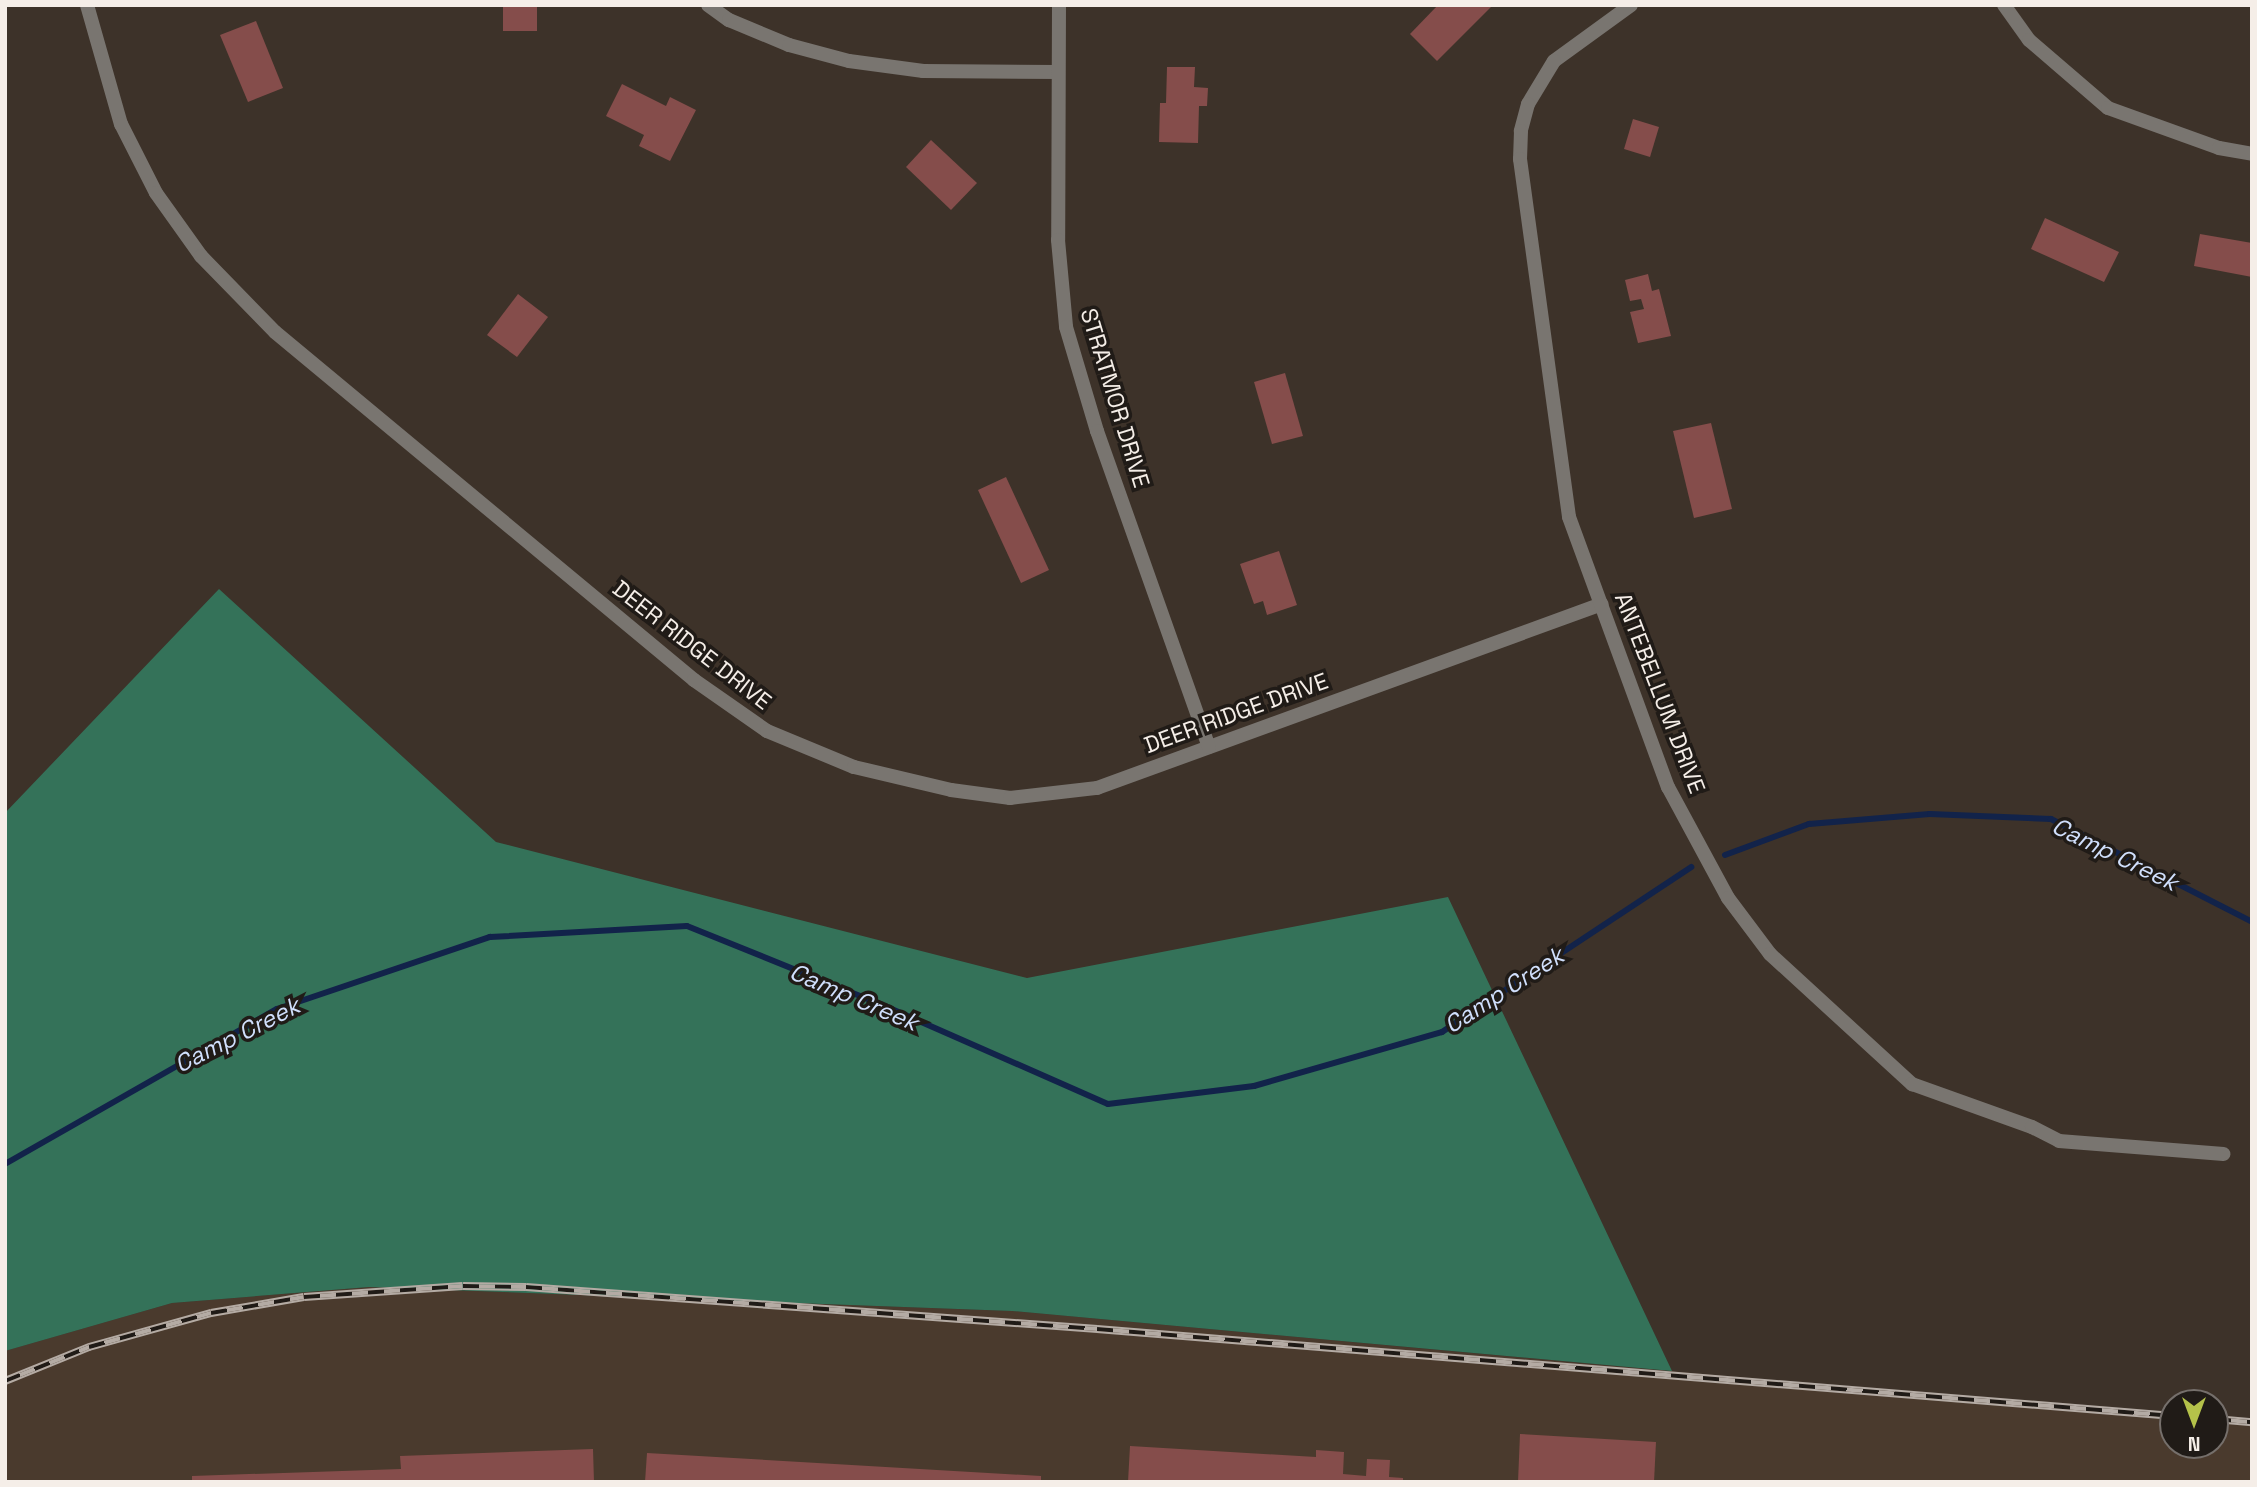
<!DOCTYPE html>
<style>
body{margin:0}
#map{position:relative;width:2257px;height:1487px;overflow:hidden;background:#3d3229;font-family:"Space Grotesk",sans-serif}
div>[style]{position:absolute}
.built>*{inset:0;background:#4a3a2d}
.forest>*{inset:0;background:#347259}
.stream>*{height:6px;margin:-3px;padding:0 3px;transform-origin:3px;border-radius:3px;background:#12234a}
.building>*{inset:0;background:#854d4b}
.minor>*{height:14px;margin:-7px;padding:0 7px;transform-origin:7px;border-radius:7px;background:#797570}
.rail>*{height:8px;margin-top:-4px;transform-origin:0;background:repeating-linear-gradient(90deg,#201b17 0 16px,#b4aba4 0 32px);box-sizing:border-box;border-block:2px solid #b4aba4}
span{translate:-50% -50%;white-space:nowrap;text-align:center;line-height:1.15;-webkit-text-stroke:7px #201b17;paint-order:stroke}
.street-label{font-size:23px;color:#f5eee8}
.water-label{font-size:24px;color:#d0dffc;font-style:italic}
.frame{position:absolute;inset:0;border:7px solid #f5eee8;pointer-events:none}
.north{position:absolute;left:2159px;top:1389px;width:70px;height:70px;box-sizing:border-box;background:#201b17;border:2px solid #756f6b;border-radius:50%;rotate:180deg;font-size:19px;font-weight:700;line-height:28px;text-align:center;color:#f5eee8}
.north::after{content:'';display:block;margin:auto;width:24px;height:32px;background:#b5c24a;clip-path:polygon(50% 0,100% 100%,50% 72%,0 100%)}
</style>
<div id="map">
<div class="built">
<i style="clip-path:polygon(369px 1287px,1012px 1311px,2173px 1417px,2173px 1445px,2215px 1445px,2215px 1421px,2252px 1424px,2252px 1482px,5px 1482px,5px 1351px,172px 1303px)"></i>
</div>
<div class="forest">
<i style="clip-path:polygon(219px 589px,496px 842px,1027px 978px,1448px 897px,1672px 1371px,1012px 1311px,369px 1287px,172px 1303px,5px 1351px,5px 813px)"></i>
</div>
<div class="stream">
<i style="left:1725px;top:855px;width:90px;rotate:-20.3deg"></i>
<i style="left:1809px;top:824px;width:121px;rotate:-4.7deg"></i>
<i style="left:1930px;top:814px;width:121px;rotate:2.4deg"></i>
<i style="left:2051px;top:819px;width:226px;rotate:27.1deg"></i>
<i style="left:5px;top:1164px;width:313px;rotate:-29.7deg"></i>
<i style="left:277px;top:1009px;width:225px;rotate:-18.7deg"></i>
<i style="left:490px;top:937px;width:197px;rotate:-3.2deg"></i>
<i style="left:687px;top:926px;width:206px;rotate:22deg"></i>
<i style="left:878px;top:1003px;width:251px;rotate:23.7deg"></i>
<i style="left:1108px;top:1104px;width:147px;rotate:-7deg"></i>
<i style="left:1254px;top:1086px;width:196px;rotate:-16deg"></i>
<i style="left:1442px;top:1032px;width:299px;rotate:-33.5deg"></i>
</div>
<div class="building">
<i style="clip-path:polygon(503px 5px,537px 5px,537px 31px,503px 31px)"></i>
<i style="clip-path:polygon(1438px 5px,1493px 5px,1437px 61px,1410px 34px)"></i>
<i style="clip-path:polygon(256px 21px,283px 88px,248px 102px,220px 35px)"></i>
<i style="clip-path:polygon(1167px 67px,1195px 67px,1194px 87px,1208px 88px,1207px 106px,1199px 106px,1198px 143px,1159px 142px,1160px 103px,1166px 103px)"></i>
<i style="clip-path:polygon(622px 84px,666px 106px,670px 97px,696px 110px,670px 161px,639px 146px,644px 135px,606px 116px)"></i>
<i style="clip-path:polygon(1633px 119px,1659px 127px,1650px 157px,1624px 149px)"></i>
<i style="clip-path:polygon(931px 140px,977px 183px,951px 210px,906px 167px)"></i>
<i style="clip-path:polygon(2045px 218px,2119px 252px,2104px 282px,2031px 249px)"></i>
<i style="clip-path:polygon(2200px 234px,2252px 243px,2252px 277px,2194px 266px)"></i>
<i style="clip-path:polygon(1648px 274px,1652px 291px,1659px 289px,1671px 336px,1638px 343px,1630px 312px,1644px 309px,1641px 299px,1630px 301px,1625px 280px)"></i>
<i style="clip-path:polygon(518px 294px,548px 317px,517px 357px,487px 335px)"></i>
<i style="clip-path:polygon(1285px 373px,1303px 436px,1272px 444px,1254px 382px)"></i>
<i style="clip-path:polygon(1711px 423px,1732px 509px,1694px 518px,1673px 431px)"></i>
<i style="clip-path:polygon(1006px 477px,1049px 570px,1021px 583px,978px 490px)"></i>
<i style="clip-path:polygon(1279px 551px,1297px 605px,1267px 615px,1263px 601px,1254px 604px,1240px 564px)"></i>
<i style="clip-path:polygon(1520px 1434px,1656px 1442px,1654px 1482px,1518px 1482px)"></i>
<i style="clip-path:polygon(1130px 1446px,1316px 1457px,1316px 1450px,1344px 1452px,1343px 1474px,1366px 1476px,1367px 1459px,1390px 1460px,1389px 1477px,1403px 1478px,1403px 1482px,1128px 1482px)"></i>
<i style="clip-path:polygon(593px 1449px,594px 1482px,192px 1482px,192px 1476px,401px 1469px,400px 1456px)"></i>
<i style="clip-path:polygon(647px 1453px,1041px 1476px,1041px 1482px,645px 1482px)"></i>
</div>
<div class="minor">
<i style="left:87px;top:5px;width:124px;rotate:74.1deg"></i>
<i style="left:121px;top:124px;width:77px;rotate:63.1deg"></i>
<i style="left:156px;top:193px;width:77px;rotate:54.5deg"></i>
<i style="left:201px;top:256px;width:106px;rotate:45.8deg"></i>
<i style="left:275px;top:332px;width:545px;rotate:39.71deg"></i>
<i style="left:694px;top:680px;width:89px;rotate:34.9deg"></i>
<i style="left:767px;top:731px;width:94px;rotate:22.5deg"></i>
<i style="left:854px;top:767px;width:100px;rotate:13.3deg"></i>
<i style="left:951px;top:790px;width:60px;rotate:7.7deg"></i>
<i style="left:1010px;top:798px;width:88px;rotate:-6.6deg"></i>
<i style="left:1097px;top:788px;width:537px;rotate:-20.02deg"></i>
<i style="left:708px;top:5px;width:26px;rotate:36deg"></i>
<i style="left:729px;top:20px;width:65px;rotate:22.6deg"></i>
<i style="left:789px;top:45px;width:62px;rotate:14.9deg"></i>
<i style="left:849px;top:61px;width:75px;rotate:7.7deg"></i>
<i style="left:923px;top:71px;width:135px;rotate:0.4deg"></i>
<i style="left:1059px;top:5px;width:235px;rotate:90.2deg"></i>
<i style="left:1058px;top:240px;width:87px;rotate:84.7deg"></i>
<i style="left:1066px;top:327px;width:109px;rotate:73.4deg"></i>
<i style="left:1097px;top:431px;width:335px;rotate:70.5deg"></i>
<i style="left:1631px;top:5px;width:95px;rotate:144deg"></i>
<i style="left:1554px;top:61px;width:50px;rotate:121.2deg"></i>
<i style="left:1528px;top:104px;width:28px;rotate:105deg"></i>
<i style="left:1521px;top:131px;width:28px;rotate:92deg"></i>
<i style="left:1520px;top:159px;width:361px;rotate:82.2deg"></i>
<i style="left:1569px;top:517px;width:288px;rotate:69.9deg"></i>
<i style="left:1668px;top:787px;width:126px;rotate:61.6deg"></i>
<i style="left:1728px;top:898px;width:70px;rotate:53.1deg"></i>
<i style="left:1770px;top:954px;width:193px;rotate:42.5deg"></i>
<i style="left:1912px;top:1084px;width:127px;rotate:19.7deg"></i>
<i style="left:2032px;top:1127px;width:30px;rotate:27deg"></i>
<i style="left:2059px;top:1141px;width:165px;rotate:4.5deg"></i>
<i style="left:2004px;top:5px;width:43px;rotate:54.5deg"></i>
<i style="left:2029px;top:40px;width:104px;rotate:40.7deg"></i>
<i style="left:2108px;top:108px;width:118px;rotate:19.8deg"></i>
<i style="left:2219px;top:148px;width:34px;rotate:10deg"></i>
</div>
<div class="rail">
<i style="left:5px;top:1381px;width:91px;rotate:-22deg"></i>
<i style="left:89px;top:1347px;width:127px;rotate:-15.6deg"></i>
<i style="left:211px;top:1313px;width:94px;rotate:-9.8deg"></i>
<i style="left:304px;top:1297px;width:159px;rotate:-4deg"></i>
<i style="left:463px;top:1286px;width:63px;rotate:0.9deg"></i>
<i style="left:526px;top:1287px;width:573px;rotate:4.21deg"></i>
<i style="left:1097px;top:1329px;width:1080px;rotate:4.62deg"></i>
<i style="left:2215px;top:1419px;width:37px;rotate:5deg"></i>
</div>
<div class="street-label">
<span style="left:1115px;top:398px;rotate:73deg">STRATMOR DRIVE</span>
<span style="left:692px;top:645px;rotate:38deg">DEER RIDGE DRIVE</span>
<span style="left:1660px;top:693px;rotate:69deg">ANTEBELLUM DRIVE</span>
<span style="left:1236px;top:713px;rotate:-20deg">DEER RIDGE DRIVE</span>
</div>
<div class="water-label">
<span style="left:2115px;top:854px;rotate:26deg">Camp Creek</span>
<span style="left:1504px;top:990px;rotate:-33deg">Camp Creek</span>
<span style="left:854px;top:997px;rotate:23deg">Camp Creek</span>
<span style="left:237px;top:1035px;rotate:-27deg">Camp Creek</span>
</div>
<div class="frame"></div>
<div class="north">N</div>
</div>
